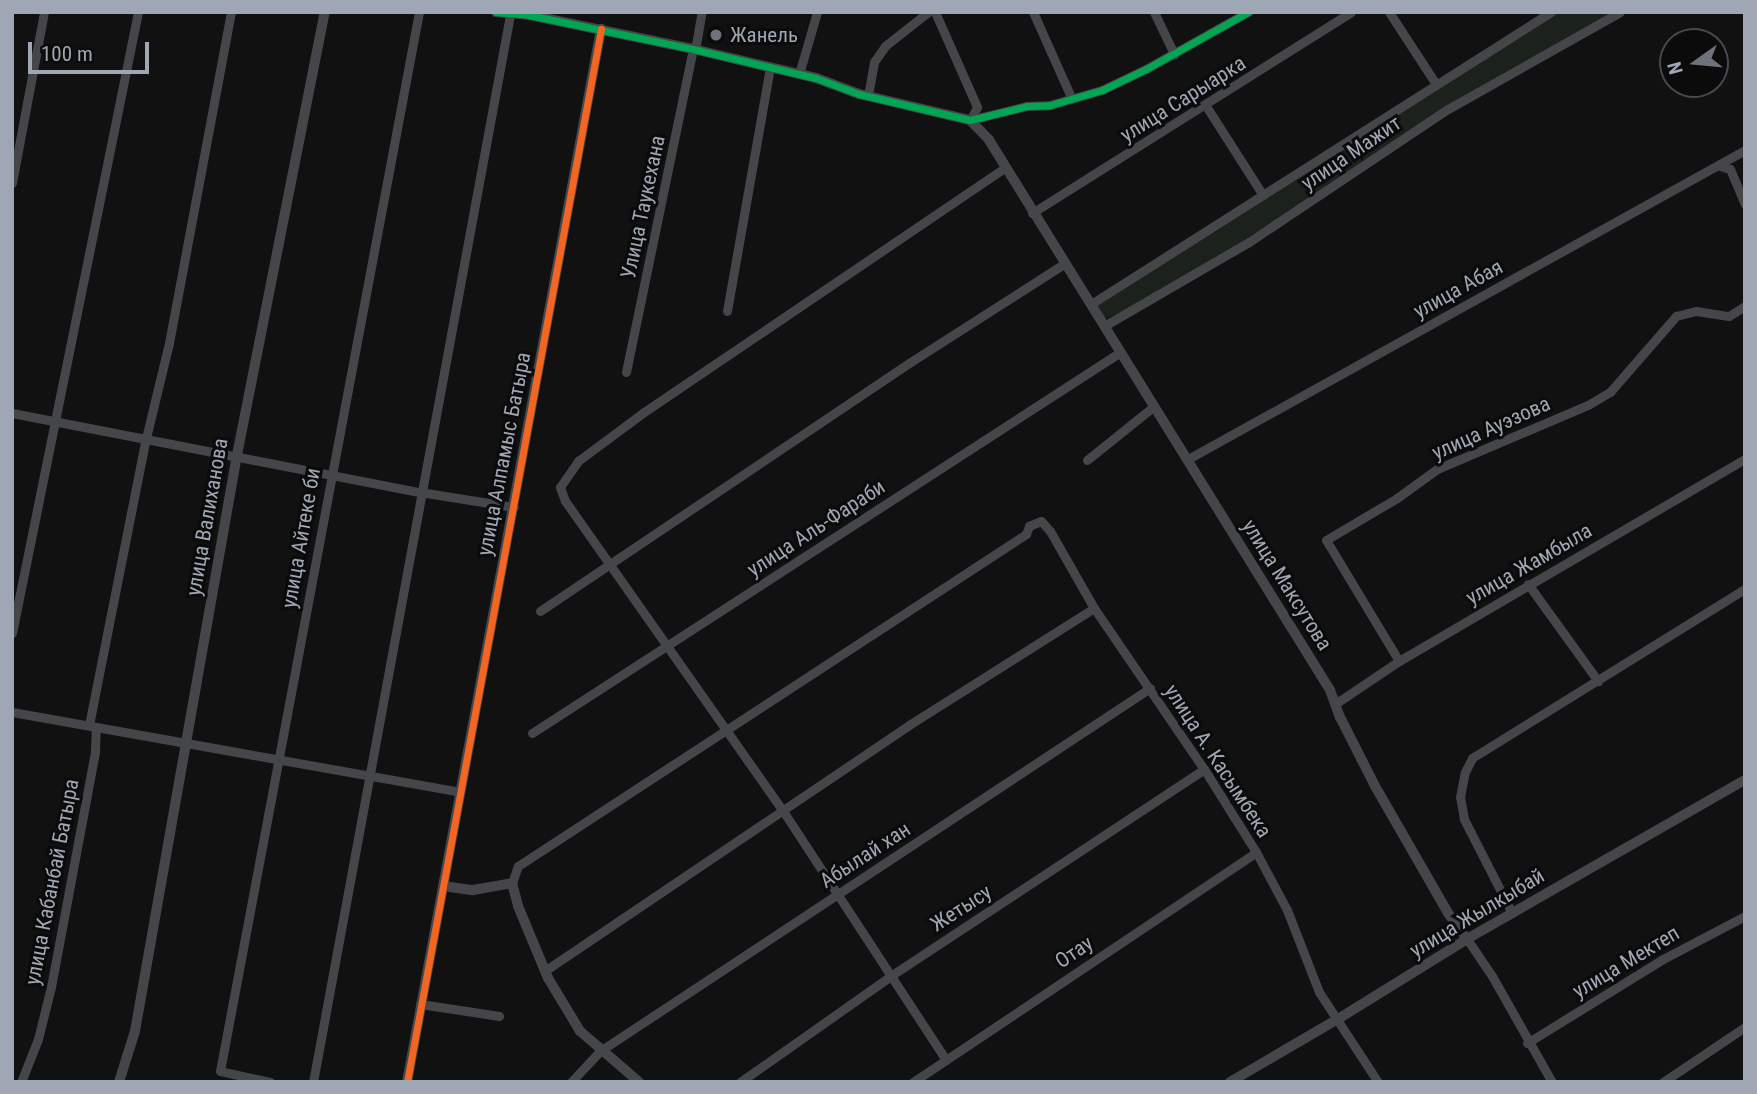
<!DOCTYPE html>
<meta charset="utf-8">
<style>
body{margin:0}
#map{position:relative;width:1757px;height:1094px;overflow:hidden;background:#111;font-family:"Roboto Condensed",sans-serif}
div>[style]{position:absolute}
.green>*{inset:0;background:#1b211b}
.minor>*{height:9px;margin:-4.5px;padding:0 4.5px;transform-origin:4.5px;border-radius:4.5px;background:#45464a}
.tertiary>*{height:10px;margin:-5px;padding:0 5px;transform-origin:5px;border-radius:5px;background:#45464a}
.bus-1>*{height:7px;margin:-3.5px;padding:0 3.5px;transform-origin:3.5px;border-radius:3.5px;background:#00a651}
.bus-2>*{height:7px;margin:-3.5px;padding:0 3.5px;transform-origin:3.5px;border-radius:3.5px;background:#f26522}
.dots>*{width:19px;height:19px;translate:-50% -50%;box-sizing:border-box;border:4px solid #0b0b0c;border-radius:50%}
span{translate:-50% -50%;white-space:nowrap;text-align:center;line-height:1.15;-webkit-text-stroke:6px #0b0b0c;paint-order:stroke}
.poi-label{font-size:21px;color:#a0a7b4}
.left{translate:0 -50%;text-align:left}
.street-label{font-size:21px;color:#a0a7b4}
.frame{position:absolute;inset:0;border:14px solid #a0a7b4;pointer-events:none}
.north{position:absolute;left:1659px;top:28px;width:70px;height:70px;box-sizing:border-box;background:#0b0b0c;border:2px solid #47494f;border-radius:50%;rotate:255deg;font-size:19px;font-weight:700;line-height:28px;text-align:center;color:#a0a7b4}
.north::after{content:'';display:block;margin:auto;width:24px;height:32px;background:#6e727b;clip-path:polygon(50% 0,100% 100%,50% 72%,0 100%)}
.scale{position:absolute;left:28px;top:42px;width:121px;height:32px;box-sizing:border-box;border:4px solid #a0a7b4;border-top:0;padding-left:9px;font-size:21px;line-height:24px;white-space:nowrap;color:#a0a7b4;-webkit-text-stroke:5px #0b0b0c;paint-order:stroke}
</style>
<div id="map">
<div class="green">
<i style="clip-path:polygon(1554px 12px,1624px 12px,1449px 109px,1154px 298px,1098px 322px,1089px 306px)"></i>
</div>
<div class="minor">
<i style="left:935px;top:12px;width:104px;rotate:66.1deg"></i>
<i style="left:977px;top:107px;width:15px;rotate:118deg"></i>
<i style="left:1033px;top:12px;width:95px;rotate:65.9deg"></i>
<i style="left:1154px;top:12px;width:47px;rotate:64.5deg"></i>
<i style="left:1389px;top:12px;width:86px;rotate:56.9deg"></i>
<i style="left:695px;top:50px;width:39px;rotate:-80deg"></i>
<i style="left:799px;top:74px;width:65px;rotate:-73.8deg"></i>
<i style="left:868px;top:96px;width:35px;rotate:-80deg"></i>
<i style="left:874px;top:62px;width:19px;rotate:-55deg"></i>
<i style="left:885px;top:46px;width:55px;rotate:-38.3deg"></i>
<i style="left:1206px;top:106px;width:106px;rotate:57.4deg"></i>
<i style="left:970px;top:120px;width:59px;rotate:-13.8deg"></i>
<i style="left:1027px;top:106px;width:23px;rotate:-2deg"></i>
<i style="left:1050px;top:105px;width:54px;rotate:-16.1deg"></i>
<i style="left:1102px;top:90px;width:49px;rotate:-25.5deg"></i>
<i style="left:1146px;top:69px;width:117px;rotate:-29.2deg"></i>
<i style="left:1720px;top:166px;width:10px;rotate:17deg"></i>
<i style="left:1730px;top:169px;width:38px;rotate:67deg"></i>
<i style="left:12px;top:183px;width:174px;rotate:-79.4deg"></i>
<i style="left:1032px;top:213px;width:377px;rotate:-32.2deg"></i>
<i style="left:1091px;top:304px;width:545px;rotate:-32.41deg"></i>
<i style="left:727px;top:311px;width:248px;rotate:-80deg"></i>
<i style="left:1104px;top:326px;width:168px;rotate:-30.1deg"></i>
<i style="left:1249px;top:242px;width:239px;rotate:-33.8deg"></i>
<i style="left:1448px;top:109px;width:197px;rotate:-29.4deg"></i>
<i style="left:626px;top:372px;width:330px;rotate:-78.3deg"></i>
<i style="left:12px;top:413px;width:416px;rotate:11deg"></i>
<i style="left:420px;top:492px;width:95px;rotate:9.1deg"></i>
<i style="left:1188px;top:459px;width:637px;rotate:-29.02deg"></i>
<i style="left:1087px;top:460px;width:85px;rotate:-38.8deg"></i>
<i style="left:1528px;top:584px;width:120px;rotate:54.2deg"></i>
<i style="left:540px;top:611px;width:445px;rotate:-33.9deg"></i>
<i style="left:909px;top:363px;width:184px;rotate:-32.6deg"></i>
<i style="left:12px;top:633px;width:634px;rotate:-78.53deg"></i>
<i style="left:1399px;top:661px;width:141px;rotate:-121.1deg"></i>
<i style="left:1326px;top:540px;width:82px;rotate:-30.6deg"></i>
<i style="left:1397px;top:498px;width:49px;rotate:-35.9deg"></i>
<i style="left:1437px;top:469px;width:164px;rotate:-23deg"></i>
<i style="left:1588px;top:405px;width:26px;rotate:-31deg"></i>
<i style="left:1610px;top:392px;width:101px;rotate:-49deg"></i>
<i style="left:1676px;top:316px;width:21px;rotate:-14deg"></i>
<i style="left:1696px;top:311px;width:33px;rotate:9deg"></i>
<i style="left:1729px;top:316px;width:19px;rotate:-32deg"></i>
<i style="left:1335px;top:704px;width:77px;rotate:-33.9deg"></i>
<i style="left:1399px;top:661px;width:401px;rotate:-30.3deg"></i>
<i style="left:12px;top:712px;width:454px;rotate:10.1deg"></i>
<i style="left:89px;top:725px;width:293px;rotate:-78.8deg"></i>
<i style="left:146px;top:438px;width:98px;rotate:-76.4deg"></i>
<i style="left:169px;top:343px;width:337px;rotate:-79.4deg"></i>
<i style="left:532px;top:733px;width:699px;rotate:-32.92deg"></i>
<i style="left:512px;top:883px;width:18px;rotate:-71deg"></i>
<i style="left:518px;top:866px;width:607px;rotate:-33.17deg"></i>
<i style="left:1026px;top:534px;width:9px;rotate:-69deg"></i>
<i style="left:1029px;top:526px;width:13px;rotate:-23deg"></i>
<i style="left:1041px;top:521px;width:13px;rotate:48deg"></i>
<i style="left:1050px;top:531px;width:89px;rotate:60.3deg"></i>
<i style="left:1094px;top:608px;width:195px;rotate:55.7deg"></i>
<i style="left:1204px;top:769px;width:98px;rotate:57.9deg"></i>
<i style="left:1256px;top:852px;width:66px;rotate:61.9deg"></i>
<i style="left:1287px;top:910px;width:88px;rotate:68.7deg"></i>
<i style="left:1319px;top:992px;width:108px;rotate:56.8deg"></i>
<i style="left:1512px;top:913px;width:106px;rotate:-117.1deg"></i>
<i style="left:1464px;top:819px;width:22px;rotate:-100deg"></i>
<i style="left:1460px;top:797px;width:25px;rotate:-79deg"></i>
<i style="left:1465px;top:772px;width:16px;rotate:-63deg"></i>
<i style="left:1472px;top:758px;width:321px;rotate:-31.8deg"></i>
<i style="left:1467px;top:939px;width:45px;rotate:56deg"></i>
<i style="left:1492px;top:976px;width:122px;rotate:60.5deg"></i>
<i style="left:546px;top:970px;width:438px;rotate:-34deg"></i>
<i style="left:909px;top:725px;width:219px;rotate:-32.3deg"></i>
<i style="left:420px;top:1004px;width:80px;rotate:8.6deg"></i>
<i style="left:1527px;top:1043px;width:160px;rotate:-31.7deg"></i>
<i style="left:1663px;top:959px;width:93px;rotate:-27.7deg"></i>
<i style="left:946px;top:1060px;width:298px;rotate:-123.2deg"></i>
<i style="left:783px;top:811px;width:379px;rotate:-125.1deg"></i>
<i style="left:565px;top:501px;width:15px;rotate:-110deg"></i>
<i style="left:560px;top:487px;width:32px;rotate:-55deg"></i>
<i style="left:578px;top:461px;width:82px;rotate:-36.6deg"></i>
<i style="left:644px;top:412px;width:435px;rotate:-34.1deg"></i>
<i style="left:21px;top:1082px;width:46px;rotate:-68.4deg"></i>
<i style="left:38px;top:1039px;width:54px;rotate:-76deg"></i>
<i style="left:51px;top:987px;width:240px;rotate:-79.4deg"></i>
<i style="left:95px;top:751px;width:24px;rotate:-88deg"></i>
<i style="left:270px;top:1082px;width:51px;rotate:-167.6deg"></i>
<i style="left:220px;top:1071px;width:1078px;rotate:-79.36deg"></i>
<i style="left:313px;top:1082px;width:1085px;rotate:-79.54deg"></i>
<i style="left:571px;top:1082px;width:42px;rotate:-46.9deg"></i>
<i style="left:600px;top:1051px;width:659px;rotate:-33.42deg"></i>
<i style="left:740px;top:1082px;width:186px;rotate:-35.1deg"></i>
<i style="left:892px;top:975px;width:374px;rotate:-33.4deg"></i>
<i style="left:913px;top:1082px;width:413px;rotate:-33.8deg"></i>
<i style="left:1663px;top:1082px;width:99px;rotate:-33.9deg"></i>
</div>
<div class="tertiary">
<i style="left:496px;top:12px;width:33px;rotate:5deg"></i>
<i style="left:529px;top:15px;width:167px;rotate:11.7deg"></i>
<i style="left:693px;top:49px;width:126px;rotate:13.3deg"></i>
<i style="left:816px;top:78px;width:46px;rotate:20.4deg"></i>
<i style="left:859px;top:94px;width:114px;rotate:13.2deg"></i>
<i style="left:970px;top:120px;width:28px;rotate:46deg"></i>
<i style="left:989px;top:140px;width:647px;rotate:58.2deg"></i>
<i style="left:1330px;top:690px;width:29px;rotate:70deg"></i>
<i style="left:1340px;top:717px;width:77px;rotate:63.1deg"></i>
<i style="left:1375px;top:786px;width:146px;rotate:60.1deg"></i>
<i style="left:1448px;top:913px;width:32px;rotate:54deg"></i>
<i style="left:443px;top:886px;width:30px;rotate:8deg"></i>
<i style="left:473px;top:890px;width:40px;rotate:-10deg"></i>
<i style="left:512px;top:883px;width:24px;rotate:75deg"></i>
<i style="left:518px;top:906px;width:78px;rotate:67.4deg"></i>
<i style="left:548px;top:978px;width:62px;rotate:58.9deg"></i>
<i style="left:580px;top:1031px;width:78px;rotate:40.8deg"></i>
<i style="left:119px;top:1082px;width:53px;rotate:-72.6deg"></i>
<i style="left:135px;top:1031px;width:585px;rotate:-79.96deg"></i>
<i style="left:237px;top:455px;width:452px;rotate:-78.8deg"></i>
<i style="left:407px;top:1082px;width:1071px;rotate:-79.56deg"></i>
<i style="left:1230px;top:1082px;width:125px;rotate:-30.3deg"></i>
<i style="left:1338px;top:1019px;width:152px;rotate:-31.8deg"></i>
<i style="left:1467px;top:939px;width:320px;rotate:-29.8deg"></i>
</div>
<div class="bus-1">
<i style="left:496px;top:12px;width:33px;rotate:5deg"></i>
<i style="left:529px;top:15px;width:167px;rotate:11.7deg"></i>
<i style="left:693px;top:49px;width:126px;rotate:13.3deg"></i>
<i style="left:816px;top:78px;width:46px;rotate:20.4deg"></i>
<i style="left:859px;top:94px;width:114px;rotate:13.2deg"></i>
<i style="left:970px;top:120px;width:59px;rotate:-13.8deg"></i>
<i style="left:1027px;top:106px;width:23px;rotate:-2deg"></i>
<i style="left:1050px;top:105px;width:54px;rotate:-16.1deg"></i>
<i style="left:1102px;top:90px;width:49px;rotate:-25.5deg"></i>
<i style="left:1146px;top:69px;width:117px;rotate:-29.2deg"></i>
</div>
<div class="bus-2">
<i style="left:407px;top:1082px;width:1071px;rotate:-79.56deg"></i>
</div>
<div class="dots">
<i style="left:716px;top:35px;background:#6e727b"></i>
</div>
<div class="poi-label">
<span class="left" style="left:730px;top:35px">Жанель</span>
</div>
<div class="street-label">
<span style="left:1183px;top:99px;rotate:-32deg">улица Сарыарка</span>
<span style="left:1351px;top:153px;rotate:-34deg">улица Мажит</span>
<span style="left:643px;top:207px;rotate:-78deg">Улица Таукехана</span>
<span style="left:1458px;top:289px;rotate:-29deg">улица Абая</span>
<span style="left:1491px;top:428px;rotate:-24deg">улица Ауэзова</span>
<span style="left:504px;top:454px;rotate:-79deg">улица Алпамыс Батыра</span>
<span style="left:207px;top:517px;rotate:-80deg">улица Валиханова</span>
<span style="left:816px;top:528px;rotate:-33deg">улица Аль-Фараби</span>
<span style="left:301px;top:538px;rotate:-80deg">улица Айтеке би</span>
<span style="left:1529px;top:564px;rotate:-30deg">улица Жамбыла</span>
<span style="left:1287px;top:585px;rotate:58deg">улица Максутова</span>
<span style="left:1218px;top:761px;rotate:57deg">улица А. Касымбека</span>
<span style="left:865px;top:855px;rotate:-33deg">Абылай хан</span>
<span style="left:52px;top:882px;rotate:-79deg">улица Кабанбай Батыра</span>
<span style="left:961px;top:908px;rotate:-33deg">Жетысу</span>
<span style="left:1477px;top:913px;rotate:-31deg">улица Жылкыбай</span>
<span style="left:1074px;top:952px;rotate:-34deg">Отау</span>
<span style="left:1626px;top:962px;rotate:-31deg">улица Мектеп</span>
</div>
<div class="frame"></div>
<div class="north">N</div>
<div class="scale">100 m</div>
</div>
